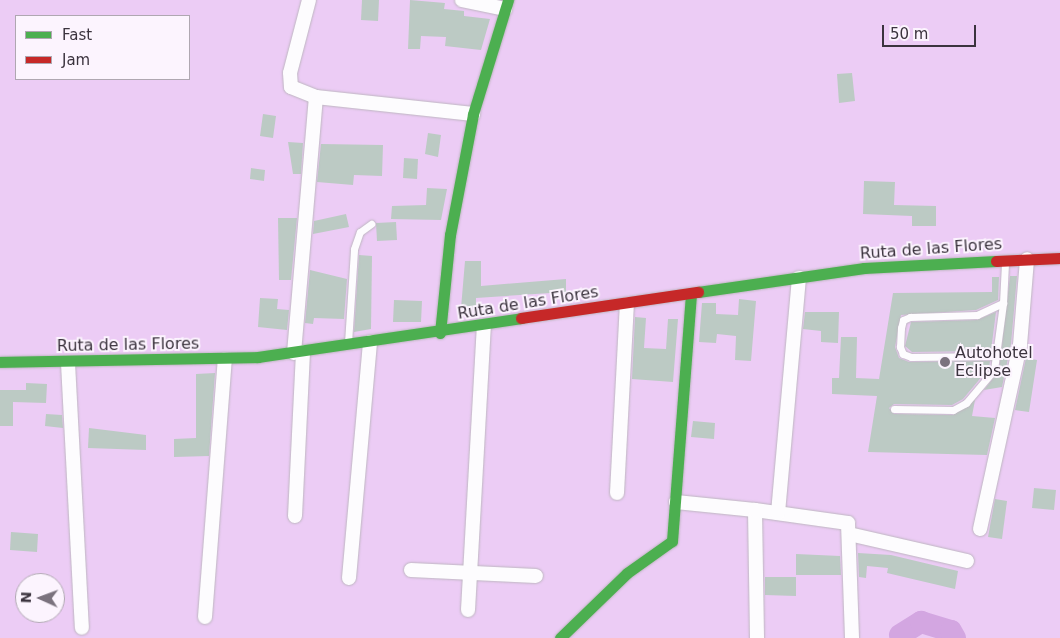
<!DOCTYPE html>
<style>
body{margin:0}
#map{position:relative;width:1060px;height:638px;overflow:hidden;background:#f2e8f6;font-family:"DejaVu Sans",sans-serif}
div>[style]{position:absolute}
.green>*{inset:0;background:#ecccf5}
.river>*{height:22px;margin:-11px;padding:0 11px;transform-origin:11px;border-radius:11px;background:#d3a6e1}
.building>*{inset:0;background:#bccac4}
.roads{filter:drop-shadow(0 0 1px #beb6c1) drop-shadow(0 0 1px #beb6c1)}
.lane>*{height:7px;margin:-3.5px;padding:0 3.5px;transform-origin:3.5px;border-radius:3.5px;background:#fdfcfe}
.street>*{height:14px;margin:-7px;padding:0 7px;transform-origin:7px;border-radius:7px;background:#fdfcfe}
.fast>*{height:11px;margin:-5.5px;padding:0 5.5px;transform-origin:5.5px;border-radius:5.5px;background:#4caf50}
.jam>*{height:11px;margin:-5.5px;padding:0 5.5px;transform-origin:5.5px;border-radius:5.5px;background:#c62828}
.dots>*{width:14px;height:14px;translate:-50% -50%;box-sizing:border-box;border:2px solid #fcf4fe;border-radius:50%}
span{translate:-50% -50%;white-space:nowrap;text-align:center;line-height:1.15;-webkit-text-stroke:4px #fcf4fe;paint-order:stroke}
.street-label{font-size:16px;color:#3b333e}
.poi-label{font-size:16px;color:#3b333e}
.left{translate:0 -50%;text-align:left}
.legend{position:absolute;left:15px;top:15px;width:175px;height:65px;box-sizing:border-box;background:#fcf4fe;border:1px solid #afa7b1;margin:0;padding:6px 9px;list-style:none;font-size:15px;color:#3b333e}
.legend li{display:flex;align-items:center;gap:10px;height:25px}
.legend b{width:25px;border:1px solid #afa7b1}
.north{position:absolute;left:15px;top:573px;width:50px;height:50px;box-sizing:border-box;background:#fcf4fe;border:1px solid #afa7b1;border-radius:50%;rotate:272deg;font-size:14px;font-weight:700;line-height:20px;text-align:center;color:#3b333e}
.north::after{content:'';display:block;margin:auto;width:18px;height:22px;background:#7b727e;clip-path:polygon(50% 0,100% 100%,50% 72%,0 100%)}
.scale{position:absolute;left:882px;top:25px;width:94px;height:22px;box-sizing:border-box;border:2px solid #3b333e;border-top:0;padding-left:6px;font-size:15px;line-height:18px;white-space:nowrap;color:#3b333e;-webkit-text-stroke:4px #fcf4fe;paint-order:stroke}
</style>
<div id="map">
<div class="green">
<i style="clip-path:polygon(evenodd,0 0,1060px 0,1060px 638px,0 638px,0 0,16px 16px,189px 16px,189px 79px,16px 79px,16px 16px,0 0,25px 583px,55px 583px,55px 613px,25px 613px,25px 583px)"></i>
</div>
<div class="river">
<i style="left:900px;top:635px;width:25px;rotate:-32deg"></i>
<i style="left:921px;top:622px;width:31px;rotate:17deg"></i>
<i style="left:951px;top:631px;width:8px;rotate:60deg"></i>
</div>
<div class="building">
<i style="clip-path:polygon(362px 0,379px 0,378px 21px,361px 20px)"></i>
<i style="clip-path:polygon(410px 0,445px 3px,444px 9px,464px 11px,464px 16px,490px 19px,481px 50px,445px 46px,446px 37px,421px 36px,420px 49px,408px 49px)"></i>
<i style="clip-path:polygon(852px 73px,855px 101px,839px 103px,837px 74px)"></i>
<i style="clip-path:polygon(263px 114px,276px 116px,273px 138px,260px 136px)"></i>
<i style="clip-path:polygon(428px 133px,441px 135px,438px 157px,425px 154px)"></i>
<i style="clip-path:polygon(288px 142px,303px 143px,301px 174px,293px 174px)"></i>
<i style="clip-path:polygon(321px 144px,383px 145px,382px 176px,354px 175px,353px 185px,317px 182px)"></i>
<i style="clip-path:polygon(404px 158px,418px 159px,417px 179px,403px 178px)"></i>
<i style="clip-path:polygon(251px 168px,265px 170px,264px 181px,250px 179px)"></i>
<i style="clip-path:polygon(864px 181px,895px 182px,894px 205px,936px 206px,936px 226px,912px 226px,912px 216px,863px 214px)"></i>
<i style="clip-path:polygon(427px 188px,447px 189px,441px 220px,391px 219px,392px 206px,426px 205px)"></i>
<i style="clip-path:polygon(346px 214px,349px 227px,313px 234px,314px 221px)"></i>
<i style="clip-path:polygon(278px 218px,297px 218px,291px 280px,279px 280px)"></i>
<i style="clip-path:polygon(396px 222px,397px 240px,377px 241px,376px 223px)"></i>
<i style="clip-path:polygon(359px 255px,372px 256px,371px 329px,354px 332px)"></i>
<i style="clip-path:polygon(465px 261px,481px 261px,481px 286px,566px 279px,566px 292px,476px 298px,476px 307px,461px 308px)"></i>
<i style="clip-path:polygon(310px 270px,347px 279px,344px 319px,314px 318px,313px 324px,305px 323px)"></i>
<i style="clip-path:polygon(1010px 276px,1017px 276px,1011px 344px,1002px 387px,984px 390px,999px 371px)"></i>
<i style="clip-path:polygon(992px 277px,999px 277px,998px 300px,976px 310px,901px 315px,895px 347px,899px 358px,909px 362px,990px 361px,989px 368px,963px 399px,952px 405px,894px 404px,889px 408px,894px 414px,953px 415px,975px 400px,972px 416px,995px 418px,987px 455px,868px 452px,877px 396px,832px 394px,832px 378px,839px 378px,841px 337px,857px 337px,856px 378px,879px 379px,893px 293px,992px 292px)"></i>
<i style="clip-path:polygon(260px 298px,278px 299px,277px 309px,289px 310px,287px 330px,258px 327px)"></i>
<i style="clip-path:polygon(739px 299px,756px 301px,751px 361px,735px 360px,736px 336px,717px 334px,716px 343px,699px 342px,702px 303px,716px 303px,716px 314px,738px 315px)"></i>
<i style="clip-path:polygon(394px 300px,422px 301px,421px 322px,393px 322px)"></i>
<i style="clip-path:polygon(805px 312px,839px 312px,838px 343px,821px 342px,821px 331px,803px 329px)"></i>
<i style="clip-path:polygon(996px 312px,991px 351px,912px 352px,905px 346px,911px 322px,977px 320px)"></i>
<i style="clip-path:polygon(635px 317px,646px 318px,644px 348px,666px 349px,668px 319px,678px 319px,673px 382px,632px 379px)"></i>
<i style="clip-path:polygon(1026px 358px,1037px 360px,1029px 412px,1015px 410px)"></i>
<i style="clip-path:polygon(215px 373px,209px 456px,174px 457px,174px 439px,196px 438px,196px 374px)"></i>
<i style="clip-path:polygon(26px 383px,47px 384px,46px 403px,13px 402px,13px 426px,0 426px,0 390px,26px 390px)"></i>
<i style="clip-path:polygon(46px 414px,62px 415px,63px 428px,45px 426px)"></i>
<i style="clip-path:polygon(693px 421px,715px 423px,714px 439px,691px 437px)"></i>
<i style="clip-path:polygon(89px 428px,146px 435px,146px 450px,88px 448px)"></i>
<i style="clip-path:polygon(1034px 488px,1056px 490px,1054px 510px,1032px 508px)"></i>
<i style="clip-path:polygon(995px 499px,1007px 501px,1002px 539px,988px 537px)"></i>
<i style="clip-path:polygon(11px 532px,38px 534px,37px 552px,10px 550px)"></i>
<i style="clip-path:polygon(858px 553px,891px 555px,958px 571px,955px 589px,887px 573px,888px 568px,867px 566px,866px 578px,859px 577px)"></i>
<i style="clip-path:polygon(796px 554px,840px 556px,841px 575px,796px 575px)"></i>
<i style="clip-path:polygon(765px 577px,796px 577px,796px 596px,765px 595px)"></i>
</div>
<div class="roads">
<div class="lane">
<i style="left:348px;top:343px;width:94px;rotate:-86.3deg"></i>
<i style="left:354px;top:249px;width:18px;rotate:-71deg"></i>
<i style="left:360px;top:232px;width:14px;rotate:-36deg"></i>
<i style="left:997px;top:356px;width:86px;rotate:179.3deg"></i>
<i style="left:911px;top:357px;width:9px;rotate:-159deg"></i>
<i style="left:903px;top:354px;width:8px;rotate:-113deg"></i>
<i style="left:900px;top:347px;width:19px;rotate:-87deg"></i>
<i style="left:901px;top:328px;width:8px;rotate:-76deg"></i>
<i style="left:903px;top:320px;width:8px;rotate:-23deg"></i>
<i style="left:910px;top:317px;width:67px;rotate:-1.7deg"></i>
<i style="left:977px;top:315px;width:29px;rotate:-25deg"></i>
<i style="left:1003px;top:303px;width:40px;rotate:-87.1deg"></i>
<i style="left:894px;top:409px;width:59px;rotate:1deg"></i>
<i style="left:953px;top:410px;width:15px;rotate:-28deg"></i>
<i style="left:966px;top:403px;width:43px;rotate:-49.7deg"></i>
<i style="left:994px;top:370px;width:68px;rotate:-82.3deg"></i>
</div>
<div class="street">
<i style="left:309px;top:0;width:75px;rotate:104.6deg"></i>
<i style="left:290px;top:73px;width:14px;rotate:86deg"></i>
<i style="left:291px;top:87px;width:27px;rotate:22deg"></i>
<i style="left:316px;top:97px;width:158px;rotate:6.2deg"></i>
<i style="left:462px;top:0;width:44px;rotate:11.8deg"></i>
<i style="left:294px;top:353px;width:257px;rotate:-85.1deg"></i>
<i style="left:68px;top:363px;width:265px;rotate:87deg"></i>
<i style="left:617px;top:493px;width:189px;rotate:-87deg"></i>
<i style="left:676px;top:502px;width:79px;rotate:5.8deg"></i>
<i style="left:755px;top:510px;width:128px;rotate:89.1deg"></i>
<i style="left:755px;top:510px;width:94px;rotate:8deg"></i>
<i style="left:848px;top:523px;width:115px;rotate:88deg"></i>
<i style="left:778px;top:513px;width:236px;rotate:-84.9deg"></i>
<i style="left:295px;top:516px;width:164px;rotate:-87.2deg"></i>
<i style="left:980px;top:529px;width:188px;rotate:-77.7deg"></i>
<i style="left:1020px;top:345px;width:86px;rotate:-85.3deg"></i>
<i style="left:849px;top:534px;width:121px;rotate:12.9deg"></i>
<i style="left:411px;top:570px;width:125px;rotate:2.7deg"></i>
<i style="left:349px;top:578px;width:237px;rotate:-84.9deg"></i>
<i style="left:468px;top:610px;width:284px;rotate:-86.8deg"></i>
<i style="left:205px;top:617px;width:258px;rotate:-85.6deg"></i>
</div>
<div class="fast">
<i style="left:698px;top:292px;width:168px;rotate:-8.2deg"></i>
<i style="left:864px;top:268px;width:132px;rotate:-3deg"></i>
<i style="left:440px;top:333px;width:99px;rotate:-84.2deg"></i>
<i style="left:450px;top:235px;width:123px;rotate:-79.2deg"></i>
<i style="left:473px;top:114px;width:119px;rotate:-72.9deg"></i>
<i style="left:0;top:362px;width:258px;rotate:-1.1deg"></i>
<i style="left:258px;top:357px;width:266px;rotate:-8.4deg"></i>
<i style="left:560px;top:638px;width:93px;rotate:-44.1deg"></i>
<i style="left:627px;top:573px;width:55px;rotate:-35.4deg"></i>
<i style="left:672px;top:541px;width:248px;rotate:-85.6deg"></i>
</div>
<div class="jam">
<i style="left:996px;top:261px;width:64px;rotate:-2.7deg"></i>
<i style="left:521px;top:318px;width:179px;rotate:-8.4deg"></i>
</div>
</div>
<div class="dots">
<i style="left:945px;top:362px;background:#7b727e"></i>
</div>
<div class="street-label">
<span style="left:931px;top:249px;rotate:-4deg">Ruta de las Flores</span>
<span style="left:528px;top:303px;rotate:-9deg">Ruta de las Flores</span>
<span style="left:128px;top:345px;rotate:-1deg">Ruta de las Flores</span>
</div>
<div class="poi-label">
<span class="left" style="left:955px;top:362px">Autohotel<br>Eclipse</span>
</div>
<ul class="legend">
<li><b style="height:6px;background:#4caf50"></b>Fast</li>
<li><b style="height:6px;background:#c62828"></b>Jam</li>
</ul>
<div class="north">N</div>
<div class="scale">50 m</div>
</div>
